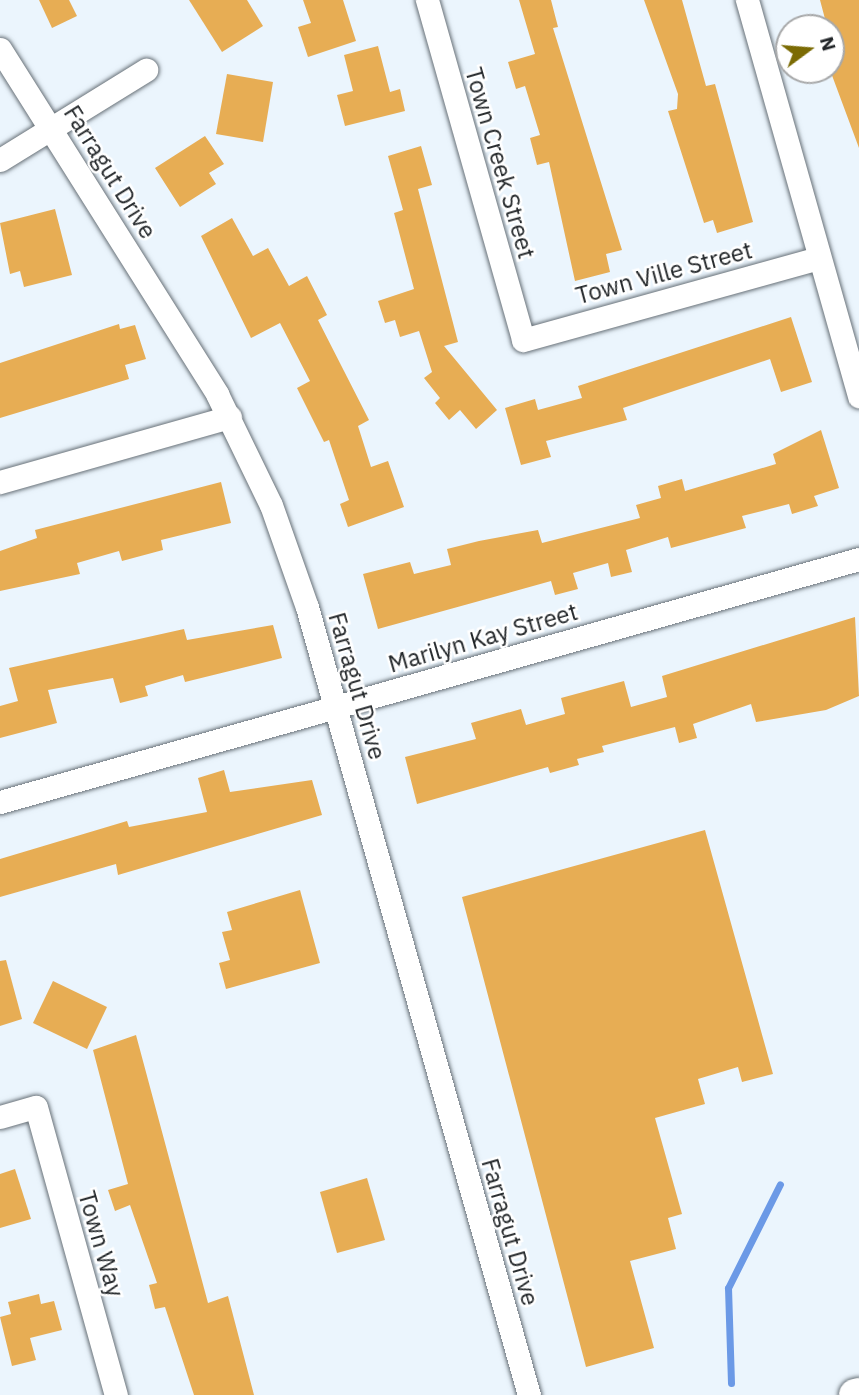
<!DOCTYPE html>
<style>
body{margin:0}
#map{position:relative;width:859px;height:1395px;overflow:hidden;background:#ebf5fd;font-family:"IBM Plex Sans",sans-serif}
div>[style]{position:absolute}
.stream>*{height:7px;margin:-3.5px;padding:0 3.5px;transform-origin:3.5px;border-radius:3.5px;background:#6b99e6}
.building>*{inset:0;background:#e7ad54}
.roads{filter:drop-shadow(0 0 2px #687178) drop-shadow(0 0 2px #687178)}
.street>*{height:23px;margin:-11.5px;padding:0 11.5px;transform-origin:11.5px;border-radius:11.5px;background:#fff}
.secondary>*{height:32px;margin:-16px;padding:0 16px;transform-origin:16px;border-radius:16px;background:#fff}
span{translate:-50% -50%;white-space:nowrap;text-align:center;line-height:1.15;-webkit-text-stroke:5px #fff;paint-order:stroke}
.street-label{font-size:24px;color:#222629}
.north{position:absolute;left:775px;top:14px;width:70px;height:70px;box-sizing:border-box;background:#fff;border:2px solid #a7a8a9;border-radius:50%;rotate:74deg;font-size:19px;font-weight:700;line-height:28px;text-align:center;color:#222629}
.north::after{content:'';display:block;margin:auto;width:24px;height:32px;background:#7b6b04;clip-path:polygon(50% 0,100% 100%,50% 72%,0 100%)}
</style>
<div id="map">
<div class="stream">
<i style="left:731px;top:1383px;width:95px;rotate:-91.8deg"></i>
<i style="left:728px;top:1288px;width:116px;rotate:-63.4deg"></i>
</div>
<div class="building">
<i style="clip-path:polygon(39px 0,69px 0,77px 16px,52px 28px)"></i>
<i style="clip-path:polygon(189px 0,247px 0,263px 26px,222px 52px)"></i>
<i style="clip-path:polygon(303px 0,343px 0,356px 41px,308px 57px,298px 27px,311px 23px)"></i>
<i style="clip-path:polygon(519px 0,551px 0,558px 27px,553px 28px,622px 250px,606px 254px,610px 272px,575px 281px,549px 162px,537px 165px,530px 138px,540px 135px,525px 86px,516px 89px,508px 62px,535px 54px)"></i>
<i style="clip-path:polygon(644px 0,682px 0,706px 86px,715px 84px,753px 222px,717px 233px,713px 220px,704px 223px,668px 111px,677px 109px,678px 94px)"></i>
<i style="clip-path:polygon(820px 0,859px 0,859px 148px,830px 70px,838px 68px)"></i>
<i style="clip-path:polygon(378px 46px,390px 92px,400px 89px,405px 111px,345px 126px,337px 95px,353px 91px,344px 55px)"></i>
<i style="clip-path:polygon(227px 74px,273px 82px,263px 142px,216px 134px)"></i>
<i style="clip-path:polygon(205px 136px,224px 164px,209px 173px,216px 184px,180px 207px,155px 168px)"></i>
<i style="clip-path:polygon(421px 146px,432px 185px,418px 189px,458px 342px,444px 346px,497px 410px,476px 429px,460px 410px,449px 420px,435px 403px,440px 398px,424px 378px,432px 372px,419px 331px,400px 337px,395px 320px,385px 323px,378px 301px,414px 289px,394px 213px,403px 210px,388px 156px)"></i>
<i style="clip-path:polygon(55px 209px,72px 275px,24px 287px,20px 271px,10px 274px,0 223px)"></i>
<i style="clip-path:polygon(232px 218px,253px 256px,268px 248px,289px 286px,307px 276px,327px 315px,318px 320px,369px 420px,358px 426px,371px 467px,388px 461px,404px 507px,348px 527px,340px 504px,349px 500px,329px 440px,324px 442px,297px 388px,310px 381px,280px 323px,251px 338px,201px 236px)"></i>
<i style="clip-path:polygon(791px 317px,812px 382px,781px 392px,770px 359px,623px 408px,627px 420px,546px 441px,551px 457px,521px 465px,505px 408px,535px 399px,538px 410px,582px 398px,578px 386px)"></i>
<i style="clip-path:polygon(119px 324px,120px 329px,135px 325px,146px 359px,125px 365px,129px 379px,0 418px,0 363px)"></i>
<i style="clip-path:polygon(821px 430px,839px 488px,814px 496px,818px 506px,792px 514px,789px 504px,742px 516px,746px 528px,671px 548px,668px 537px,626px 550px,632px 572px,611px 577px,608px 563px,573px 573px,578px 589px,555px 595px,551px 581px,378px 629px,363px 574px,410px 562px,414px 574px,451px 565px,447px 549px,479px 541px,538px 530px,542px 543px,640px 518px,636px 505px,661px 498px,658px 486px,682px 479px,685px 491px,776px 464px,773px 454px)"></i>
<i style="clip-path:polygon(221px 482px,231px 523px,161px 540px,163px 550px,122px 561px,119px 551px,77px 563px,80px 574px,0 591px,0 551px,37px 538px,35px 530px)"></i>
<i style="clip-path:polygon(855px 617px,859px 696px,826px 710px,756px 722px,751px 704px,693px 724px,697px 738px,679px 743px,675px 727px,602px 746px,604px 752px,577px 759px,579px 765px,550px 773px,548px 767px,417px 804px,405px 757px,476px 739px,471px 723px,521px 709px,526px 725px,565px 714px,561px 698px,624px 681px,631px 707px,667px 697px,662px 676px)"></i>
<i style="clip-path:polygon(273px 625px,282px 658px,185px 682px,183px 675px,145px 686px,148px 696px,120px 703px,113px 678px,48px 690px,57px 723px,0 738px,0 706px,18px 701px,9px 668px,184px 629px,187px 640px)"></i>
<i style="clip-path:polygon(224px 770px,230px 792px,312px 780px,322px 815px,118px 875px,116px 864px,0 897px,0 859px,127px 821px,129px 827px,207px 812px,198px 778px)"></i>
<i style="clip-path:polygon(705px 830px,773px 1074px,742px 1082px,738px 1067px,698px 1079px,705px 1104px,655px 1118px,682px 1214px,668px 1218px,676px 1249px,630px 1261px,654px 1348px,586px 1367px,462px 897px)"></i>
<i style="clip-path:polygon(300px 890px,320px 963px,226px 989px,219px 963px,230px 960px,222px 932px,232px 930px,227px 912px)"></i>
<i style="clip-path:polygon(6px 960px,22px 1019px,0 1026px,0 961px)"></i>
<i style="clip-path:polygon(53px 981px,107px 1007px,87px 1049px,33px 1023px)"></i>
<i style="clip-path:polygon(136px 1035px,208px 1303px,228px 1296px,254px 1395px,194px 1395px,165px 1307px,155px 1309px,149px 1285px,157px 1283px,130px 1205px,115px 1211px,108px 1190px,128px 1184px,93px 1050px)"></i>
<i style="clip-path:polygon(15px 1169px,31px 1219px,0 1228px,0 1174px)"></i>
<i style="clip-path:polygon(367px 1178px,385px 1240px,337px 1253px,320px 1192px)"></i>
<i style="clip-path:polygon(39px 1294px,41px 1304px,54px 1301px,62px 1330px,30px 1338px,36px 1360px,12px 1366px,0 1317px,11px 1314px,8px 1302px)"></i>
</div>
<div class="roads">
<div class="street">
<i style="left:427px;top:0;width:353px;rotate:74.2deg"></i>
<i style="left:523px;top:340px;width:307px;rotate:-15.5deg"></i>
<i style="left:747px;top:0;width:412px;rotate:74.2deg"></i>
<i style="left:0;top:49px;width:408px;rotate:57.8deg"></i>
<i style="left:217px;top:394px;width:123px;rotate:64.1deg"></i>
<i style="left:271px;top:505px;width:108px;rotate:70.6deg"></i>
<i style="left:307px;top:607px;width:819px;rotate:74.27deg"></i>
<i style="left:0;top:160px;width:172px;rotate:-31.7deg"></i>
<i style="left:0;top:482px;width:239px;rotate:-15.8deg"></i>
<i style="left:0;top:802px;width:893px;rotate:-15.8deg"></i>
<i style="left:0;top:1117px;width:37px;rotate:-16deg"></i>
<i style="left:36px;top:1107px;width:299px;rotate:74.5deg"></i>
</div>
<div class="secondary">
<i style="left:855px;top:1395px;width:4px;rotate:-14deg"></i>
</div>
</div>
<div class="street-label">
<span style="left:500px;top:163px;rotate:74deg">Town Creek Street</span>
<span style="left:110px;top:172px;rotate:58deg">Farragut Drive</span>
<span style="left:664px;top:273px;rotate:-15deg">Town Ville Street</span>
<span style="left:483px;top:638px;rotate:-16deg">Marilyn Kay Street</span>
<span style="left:357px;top:686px;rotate:74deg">Farragut Drive</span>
<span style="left:510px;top:1232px;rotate:74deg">Farragut Drive</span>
<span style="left:101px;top:1244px;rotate:74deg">Town Way</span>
</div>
<div class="north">N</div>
</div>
